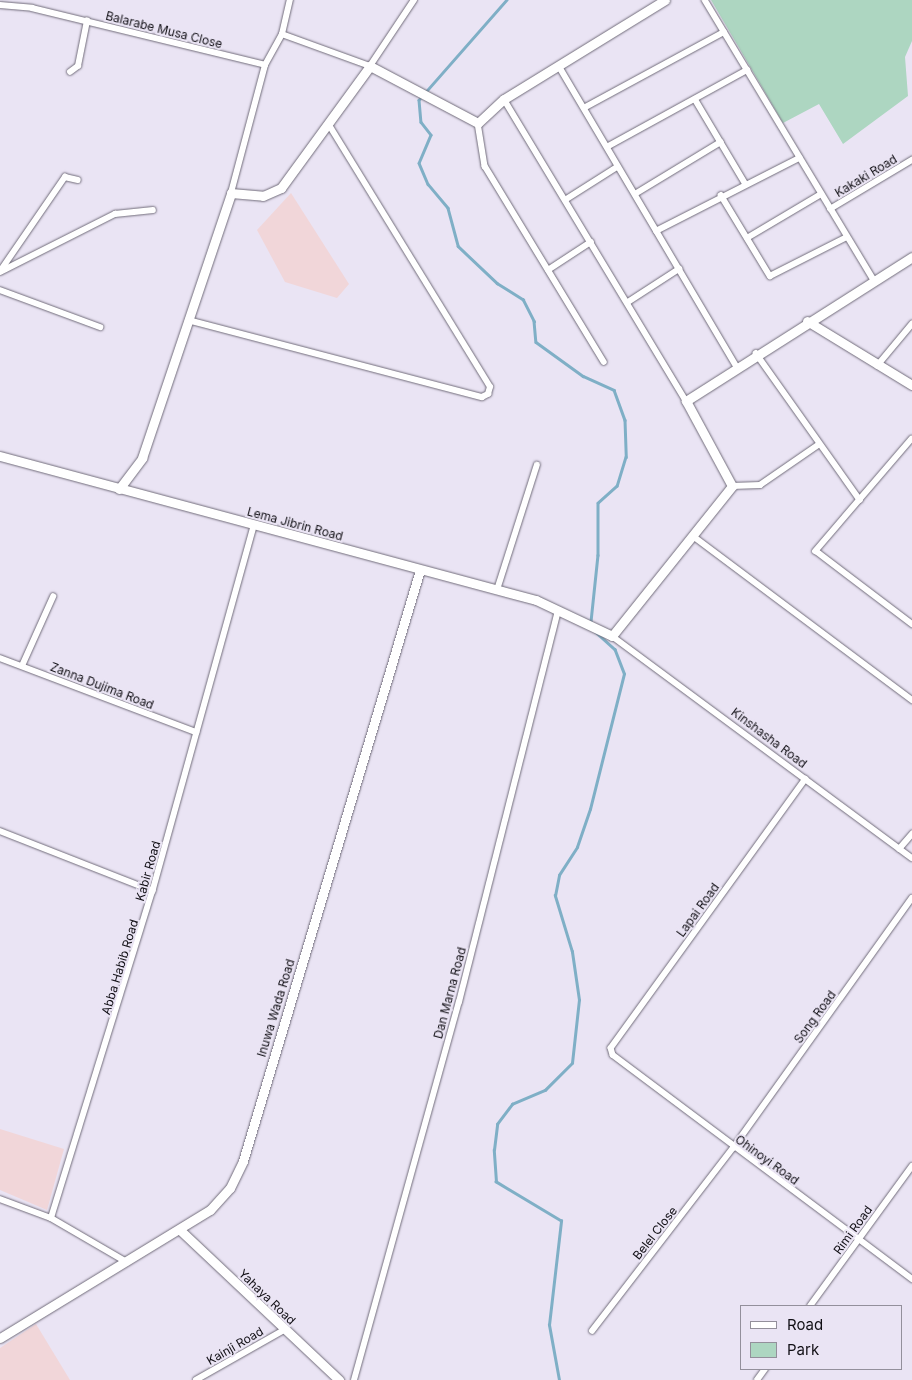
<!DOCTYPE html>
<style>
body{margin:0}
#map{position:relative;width:912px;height:1380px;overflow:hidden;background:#eae4f4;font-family:Inter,sans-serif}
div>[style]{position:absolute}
.education>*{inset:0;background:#f1d6d9}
.green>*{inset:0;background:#add6c1}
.stream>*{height:2.5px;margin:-1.25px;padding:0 1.25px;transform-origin:1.25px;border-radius:1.25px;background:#7fafc6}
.roads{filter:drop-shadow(0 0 1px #716c7a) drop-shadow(0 0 1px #716c7a)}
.street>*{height:5.5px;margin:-2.75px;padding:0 2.75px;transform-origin:2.75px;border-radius:2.75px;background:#fff}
.secondary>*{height:9px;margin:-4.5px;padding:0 4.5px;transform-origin:4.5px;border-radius:4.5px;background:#fff}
span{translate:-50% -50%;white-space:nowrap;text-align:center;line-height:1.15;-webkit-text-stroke:4px #eae4f4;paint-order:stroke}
.street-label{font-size:12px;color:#110f15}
.legend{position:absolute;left:740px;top:1305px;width:162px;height:65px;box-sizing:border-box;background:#eae4f4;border:1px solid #938f9b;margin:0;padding:6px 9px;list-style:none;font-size:15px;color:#110f15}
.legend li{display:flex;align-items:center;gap:10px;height:25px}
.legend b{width:25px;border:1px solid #938f9b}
</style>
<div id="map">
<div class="education">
<i style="clip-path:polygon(291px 193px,349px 284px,337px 298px,285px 282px,257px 230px)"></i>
<i style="clip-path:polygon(0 1129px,64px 1149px,47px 1210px,0 1190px)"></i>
<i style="clip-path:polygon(36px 1324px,70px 1380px,0 1380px,0 1348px)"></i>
</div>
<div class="green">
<i style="clip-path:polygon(711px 0,912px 0,912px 41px,905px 57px,908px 96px,843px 144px,819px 104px,783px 123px)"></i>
</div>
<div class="stream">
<i style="left:507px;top:0;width:133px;rotate:131.3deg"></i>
<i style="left:419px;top:100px;width:22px;rotate:85deg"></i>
<i style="left:421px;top:122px;width:16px;rotate:52deg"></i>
<i style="left:431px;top:135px;width:30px;rotate:113deg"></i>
<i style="left:419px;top:163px;width:23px;rotate:67deg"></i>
<i style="left:428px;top:184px;width:31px;rotate:50deg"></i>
<i style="left:448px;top:208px;width:39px;rotate:75deg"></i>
<i style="left:458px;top:246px;width:54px;rotate:43.5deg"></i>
<i style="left:497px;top:283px;width:31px;rotate:32deg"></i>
<i style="left:523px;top:299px;width:25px;rotate:63deg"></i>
<i style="left:534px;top:321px;width:21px;rotate:85deg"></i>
<i style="left:536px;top:342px;width:58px;rotate:35.9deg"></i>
<i style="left:583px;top:376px;width:34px;rotate:24deg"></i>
<i style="left:614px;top:390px;width:32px;rotate:70deg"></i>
<i style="left:625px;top:420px;width:37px;rotate:88deg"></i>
<i style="left:626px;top:457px;width:30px;rotate:107deg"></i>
<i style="left:617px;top:486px;width:25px;rotate:138deg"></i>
<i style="left:598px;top:503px;width:52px;rotate:90deg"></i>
<i style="left:598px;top:555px;width:67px;rotate:96deg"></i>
<i style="left:559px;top:1380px;width:56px;rotate:-100.3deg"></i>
<i style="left:549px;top:1325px;width:105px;rotate:-83.4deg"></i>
<i style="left:561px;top:1221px;width:76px;rotate:-149deg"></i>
<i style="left:496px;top:1182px;width:32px;rotate:-94deg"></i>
<i style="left:494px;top:1150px;width:26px;rotate:-83deg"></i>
<i style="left:497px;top:1124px;width:25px;rotate:-53deg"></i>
<i style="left:512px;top:1104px;width:36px;rotate:-23deg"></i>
<i style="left:545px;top:1090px;width:38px;rotate:-45deg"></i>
<i style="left:572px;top:1063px;width:63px;rotate:-83.7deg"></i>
<i style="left:579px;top:1000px;width:49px;rotate:-98.3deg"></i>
<i style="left:572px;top:952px;width:59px;rotate:-106.9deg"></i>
<i style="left:555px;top:896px;width:21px;rotate:-79deg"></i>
<i style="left:559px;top:875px;width:33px;rotate:-57deg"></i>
<i style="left:577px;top:847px;width:40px;rotate:-71.1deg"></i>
<i style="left:590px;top:809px;width:139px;rotate:-75.9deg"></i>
<i style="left:624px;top:674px;width:26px;rotate:-111deg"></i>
<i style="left:615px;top:650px;width:28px;rotate:-138deg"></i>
</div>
<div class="roads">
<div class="street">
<i style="left:705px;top:0;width:327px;rotate:58.9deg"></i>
<i style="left:0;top:5px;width:32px;rotate:5deg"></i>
<i style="left:32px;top:8px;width:240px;rotate:13.7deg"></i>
<i style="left:282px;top:34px;width:94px;rotate:20deg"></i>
<i style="left:370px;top:66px;width:79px;rotate:-56.3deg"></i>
<i style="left:559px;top:66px;width:347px;rotate:59.4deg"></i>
<i style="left:70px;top:72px;width:10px;rotate:-37deg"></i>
<i style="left:78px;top:66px;width:46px;rotate:-78.7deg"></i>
<i style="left:504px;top:99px;width:353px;rotate:58.9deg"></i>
<i style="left:695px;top:99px;width:98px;rotate:59.2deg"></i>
<i style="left:584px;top:108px;width:159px;rotate:-28.5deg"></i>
<i style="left:478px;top:123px;width:44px;rotate:80.8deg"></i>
<i style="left:485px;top:166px;width:229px;rotate:58.7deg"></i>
<i style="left:607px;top:147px;width:160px;rotate:-28.8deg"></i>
<i style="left:231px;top:193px;width:132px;rotate:-75.1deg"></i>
<i style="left:265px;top:65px;width:35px;rotate:-61deg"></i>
<i style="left:282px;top:34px;width:35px;rotate:-77deg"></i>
<i style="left:635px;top:194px;width:100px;rotate:-31.2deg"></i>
<i style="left:721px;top:195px;width:95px;rotate:58.8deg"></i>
<i style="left:770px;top:276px;width:86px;rotate:-26.9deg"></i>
<i style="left:565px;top:200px;width:62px;rotate:-32.4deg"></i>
<i style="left:830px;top:209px;width:96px;rotate:-30.9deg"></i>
<i style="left:656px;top:231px;width:161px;rotate:-27deg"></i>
<i style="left:747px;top:238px;width:86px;rotate:-30.7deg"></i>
<i style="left:1px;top:270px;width:113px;rotate:-55.5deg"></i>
<i style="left:65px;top:177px;width:13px;rotate:13deg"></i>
<i style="left:548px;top:270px;width:51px;rotate:-33.1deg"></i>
<i style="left:0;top:272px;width:129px;rotate:-26.8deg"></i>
<i style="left:115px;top:214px;width:38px;rotate:-6deg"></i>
<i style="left:0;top:290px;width:107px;rotate:20.3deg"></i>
<i style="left:628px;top:302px;width:61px;rotate:-32.9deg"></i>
<i style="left:188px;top:320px;width:304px;rotate:14.7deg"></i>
<i style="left:482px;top:397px;width:7px;rotate:-27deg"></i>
<i style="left:488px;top:394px;width:7px;rotate:-74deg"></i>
<i style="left:490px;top:387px;width:308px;rotate:-121.6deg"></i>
<i style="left:756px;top:353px;width:180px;rotate:54.7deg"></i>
<i style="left:877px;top:366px;width:55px;rotate:-50.2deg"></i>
<i style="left:912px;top:439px;width:148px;rotate:130.6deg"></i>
<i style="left:816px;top:551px;width:121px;rotate:37.2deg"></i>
<i style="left:732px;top:486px;width:28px;rotate:-2deg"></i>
<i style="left:760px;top:485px;width:70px;rotate:-34.6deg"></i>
<i style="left:693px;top:536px;width:274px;rotate:36.8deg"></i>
<i style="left:497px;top:590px;width:131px;rotate:-72.3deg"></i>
<i style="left:612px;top:636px;width:373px;rotate:36.5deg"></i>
<i style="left:0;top:658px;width:210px;rotate:20.7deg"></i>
<i style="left:22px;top:666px;width:76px;rotate:-65.8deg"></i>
<i style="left:806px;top:779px;width:332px;rotate:125.9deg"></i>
<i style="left:611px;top:1048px;width:7px;rotate:74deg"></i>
<i style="left:613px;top:1055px;width:374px;rotate:36.8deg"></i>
<i style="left:0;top:831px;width:164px;rotate:21.4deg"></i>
<i style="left:899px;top:849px;width:20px;rotate:-49deg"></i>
<i style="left:0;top:1199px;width:54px;rotate:20.4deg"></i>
<i style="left:51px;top:1218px;width:88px;rotate:30.1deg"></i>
<i style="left:51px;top:1218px;width:344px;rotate:-72.8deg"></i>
<i style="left:153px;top:889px;width:377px;rotate:-74.5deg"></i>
<i style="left:810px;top:1306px;width:173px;rotate:-53.9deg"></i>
<i style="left:592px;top:1331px;width:231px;rotate:-52.4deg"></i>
<i style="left:733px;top:1148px;width:307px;rotate:-54.4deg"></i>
<i style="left:196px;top:1380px;width:101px;rotate:-29.6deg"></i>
<i style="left:354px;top:1380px;width:392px;rotate:-74.5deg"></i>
<i style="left:459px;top:1002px;width:404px;rotate:-75.8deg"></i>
<i style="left:757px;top:1380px;width:14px;rotate:-54deg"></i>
</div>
<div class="secondary">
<i style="left:807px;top:321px;width:123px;rotate:31.4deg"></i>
<i style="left:0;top:456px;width:555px;rotate:15.04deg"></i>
<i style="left:536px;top:600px;width:84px;rotate:25.3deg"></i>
<i style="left:612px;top:636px;width:192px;rotate:-51.3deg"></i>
<i style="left:732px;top:486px;width:97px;rotate:-118.4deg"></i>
<i style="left:686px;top:401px;width:268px;rotate:-32.5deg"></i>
<i style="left:119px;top:489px;width:39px;rotate:-53deg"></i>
<i style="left:142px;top:458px;width:280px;rotate:-71.4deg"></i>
<i style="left:231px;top:193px;width:32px;rotate:5deg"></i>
<i style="left:263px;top:196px;width:20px;rotate:-24deg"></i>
<i style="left:281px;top:188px;width:151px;rotate:-53.9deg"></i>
<i style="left:370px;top:66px;width:122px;rotate:27.8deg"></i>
<i style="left:478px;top:123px;width:35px;rotate:-43deg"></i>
<i style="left:504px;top:99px;width:189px;rotate:-31.6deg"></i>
<i style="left:180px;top:1230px;width:219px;rotate:43.3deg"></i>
<i style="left:0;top:1338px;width:246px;rotate:-31.4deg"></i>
<i style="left:210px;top:1210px;width:30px;rotate:-48deg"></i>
<i style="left:230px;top:1188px;width:30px;rotate:-64deg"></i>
<i style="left:243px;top:1161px;width:617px;rotate:-73.33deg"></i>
</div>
</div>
<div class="street-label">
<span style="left:164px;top:30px;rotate:14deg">Balarabe Musa Close</span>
<span style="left:866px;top:176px;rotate:-31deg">Kakaki Road</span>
<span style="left:295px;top:524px;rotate:15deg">Lema Jibrin Road</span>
<span style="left:102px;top:686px;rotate:21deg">Zanna Dujima Road</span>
<span style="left:769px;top:738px;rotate:37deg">Kinshasha Road</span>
<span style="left:148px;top:871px;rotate:-74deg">Kabir Road</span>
<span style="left:698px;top:910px;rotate:-54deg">Lapai Road</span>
<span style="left:120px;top:967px;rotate:-73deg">Abba Habib Road</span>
<span style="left:450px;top:993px;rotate:-75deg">Dan Marna Road</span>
<span style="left:276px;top:1008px;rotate:-73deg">Inuwa Wada Road</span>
<span style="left:815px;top:1017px;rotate:-54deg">Song Road</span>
<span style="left:767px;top:1160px;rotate:36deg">Ohinoyi Road</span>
<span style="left:853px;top:1230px;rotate:-54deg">Rimi Road</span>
<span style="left:655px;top:1233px;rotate:-52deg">Belel Close</span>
<span style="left:267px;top:1297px;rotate:44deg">Yahaya Road</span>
<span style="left:235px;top:1346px;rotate:-30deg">Kainji Road</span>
</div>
<ul class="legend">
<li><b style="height:6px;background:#fff"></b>Road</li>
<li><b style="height:14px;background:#add6c1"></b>Park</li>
</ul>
</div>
